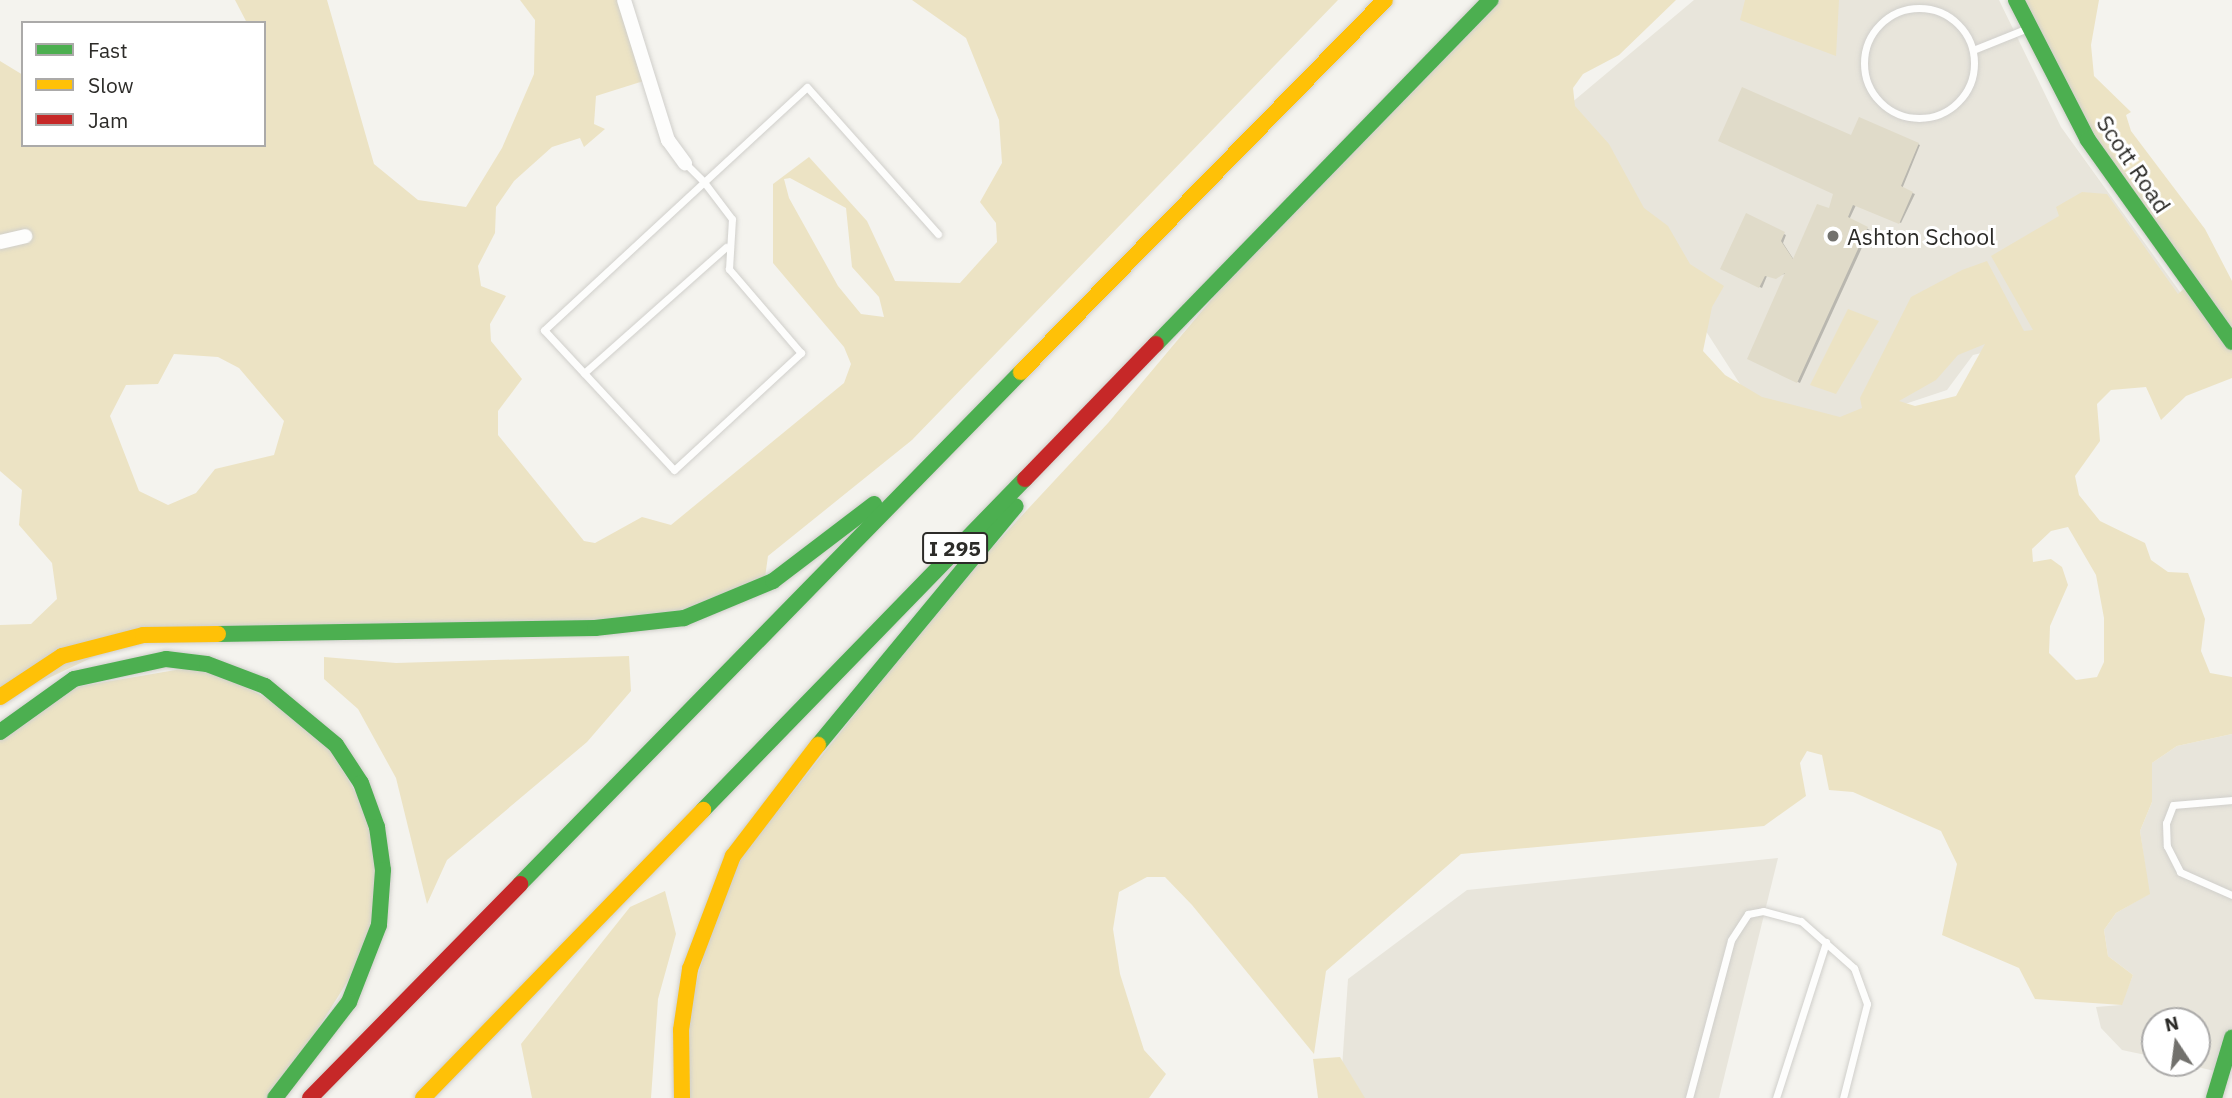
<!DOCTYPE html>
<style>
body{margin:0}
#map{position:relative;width:2232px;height:1098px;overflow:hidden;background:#f4f3ee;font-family:"IBM Plex Sans",sans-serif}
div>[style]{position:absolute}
.built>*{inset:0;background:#e8e5db}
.green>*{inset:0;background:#ece3c4}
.shadow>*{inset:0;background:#0003}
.building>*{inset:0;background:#e0dbc9}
.roads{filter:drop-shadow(0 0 2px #d0cfcb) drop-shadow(0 0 2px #d0cfcb)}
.lane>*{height:7px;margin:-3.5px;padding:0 3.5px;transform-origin:3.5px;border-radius:3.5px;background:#fdfdfc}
.lane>.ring{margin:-3.5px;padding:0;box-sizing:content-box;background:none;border:7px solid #fdfdfc;border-radius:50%}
.street>*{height:14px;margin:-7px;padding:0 7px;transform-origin:7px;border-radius:7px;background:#fdfdfc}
.fast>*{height:16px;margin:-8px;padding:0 8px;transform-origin:8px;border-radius:8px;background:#4caf50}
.slow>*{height:16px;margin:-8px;padding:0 8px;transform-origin:8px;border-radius:8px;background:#ffc107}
.jam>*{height:16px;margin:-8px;padding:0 8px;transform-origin:8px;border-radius:8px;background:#c62828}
.dots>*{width:19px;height:19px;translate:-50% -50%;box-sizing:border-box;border:4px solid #fff;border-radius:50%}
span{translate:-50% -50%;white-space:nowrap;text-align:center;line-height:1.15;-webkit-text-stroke:6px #fff;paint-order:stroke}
.shield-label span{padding:2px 5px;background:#fff;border:2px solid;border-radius:5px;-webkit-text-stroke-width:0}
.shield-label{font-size:21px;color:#2c2b28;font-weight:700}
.street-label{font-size:23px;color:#2c2b28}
.poi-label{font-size:23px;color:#2c2b28}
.left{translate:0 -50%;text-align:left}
.legend{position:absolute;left:21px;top:21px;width:245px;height:126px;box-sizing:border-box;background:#fff;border:2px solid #abaaa9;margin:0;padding:9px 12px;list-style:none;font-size:21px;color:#2c2b28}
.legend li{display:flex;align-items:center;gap:14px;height:35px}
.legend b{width:35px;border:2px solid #abaaa9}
.north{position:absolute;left:2141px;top:1007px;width:70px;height:70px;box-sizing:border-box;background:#fff;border:2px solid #abaaa9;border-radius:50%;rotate:347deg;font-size:19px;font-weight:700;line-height:28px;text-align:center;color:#2c2b28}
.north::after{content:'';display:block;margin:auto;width:24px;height:32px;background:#72716d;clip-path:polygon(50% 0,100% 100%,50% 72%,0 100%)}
</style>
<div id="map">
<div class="built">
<i style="clip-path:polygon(1694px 0,1999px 0,2061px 127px,2193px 310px,2067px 376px,2023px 343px,1973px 355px,1947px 390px,1875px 414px,1827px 420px,1758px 412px,1655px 252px,1570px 104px)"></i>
<i style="clip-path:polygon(2232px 734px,2232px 1034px,2219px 1072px,2180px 1063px,2197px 1063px,2197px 1021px,2155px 1021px,2155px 1057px,2122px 1050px,2101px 1028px,2096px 1007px,2121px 1005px,2133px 975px,2108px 956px,2104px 930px,2116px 913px,2149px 894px,2140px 831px,2152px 802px,2152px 763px,2177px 746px)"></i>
<i style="clip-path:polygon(1778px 858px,1719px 1098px,1340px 1098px,1348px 979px,1467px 890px)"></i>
</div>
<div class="green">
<i style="clip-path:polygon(evenodd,235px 0,327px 0,374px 164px,418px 200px,466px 207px,502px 148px,534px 74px,535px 20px,520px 0,624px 0,650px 79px,596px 96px,594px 124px,605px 129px,584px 147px,580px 138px,552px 147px,514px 181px,496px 207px,495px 233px,478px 266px,481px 286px,506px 296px,490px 324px,491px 341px,522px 379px,498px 411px,498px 435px,584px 541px,595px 543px,642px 517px,671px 525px,844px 383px,851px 364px,844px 347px,773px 263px,773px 184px,809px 157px,867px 221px,895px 281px,960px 283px,997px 242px,996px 223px,980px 202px,1002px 163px,999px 120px,966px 38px,912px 0,1338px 0,912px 440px,768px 556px,763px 592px,705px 618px,129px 640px,0 701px,0 625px,31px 624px,57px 599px,52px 563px,19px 525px,22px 490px,0 471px,0 61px,23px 75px,23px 145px,264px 145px,264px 23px,247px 23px,235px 0,790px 178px,846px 208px,852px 267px,879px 297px,884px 317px,861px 314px,838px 286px,789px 198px,784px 179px,790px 178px,235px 0,174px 354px,218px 357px,239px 368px,284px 421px,274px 455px,215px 469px,196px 493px,168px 505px,139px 491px,110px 416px,126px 385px,158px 384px,174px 354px)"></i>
<i style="clip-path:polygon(evenodd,1495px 0,1676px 0,1619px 55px,1583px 74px,1573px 88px,1575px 106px,1609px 144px,1644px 208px,1668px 226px,1690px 264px,1724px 286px,1712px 307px,1703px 351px,1725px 375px,1762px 397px,1840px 417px,1862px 408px,1860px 398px,1911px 297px,1962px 270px,1987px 261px,2024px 331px,2033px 330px,1991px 256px,2059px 216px,2056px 207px,2082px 192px,2107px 194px,2178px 294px,2189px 284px,2084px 134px,2015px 0,2099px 0,2091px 45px,2094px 76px,2131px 112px,2126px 115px,2131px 131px,2205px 229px,2232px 281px,2232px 378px,2186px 396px,2161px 420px,2146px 387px,2111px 390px,2097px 404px,2100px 441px,2075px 476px,2079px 495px,2100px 521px,2145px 543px,2151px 560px,2168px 572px,2188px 573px,2205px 619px,2201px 651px,2210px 673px,2232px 677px,2232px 734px,2177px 746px,2152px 763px,2152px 802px,2140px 831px,2150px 894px,2116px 913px,2104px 930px,2108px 956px,2133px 975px,2122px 1005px,2035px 999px,2019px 968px,1942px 935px,1957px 864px,1941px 831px,1853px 792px,1829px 790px,1822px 755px,1807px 751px,1800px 763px,1806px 796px,1764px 826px,1461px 854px,1326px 971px,1314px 1054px,1192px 905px,1165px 877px,1147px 877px,1119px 892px,1113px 929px,1120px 974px,1144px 1050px,1166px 1074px,1149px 1098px,682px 1098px,678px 1054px,723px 880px,960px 582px,1108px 423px,1238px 268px,1495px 0,1985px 344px,1956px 396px,1915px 406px,1899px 401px,1936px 380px,1958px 355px,1985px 344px,1495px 0,2068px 527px,2096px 575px,2104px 618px,2104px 662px,2097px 677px,2076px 680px,2049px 653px,2050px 626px,2068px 585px,2062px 567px,2051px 559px,2033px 562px,2032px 549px,2051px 531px,2068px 527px)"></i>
<i style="clip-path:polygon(1745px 0,1839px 0,1836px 56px,1740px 20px)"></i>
<i style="clip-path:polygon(1848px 309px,1879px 321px,1836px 394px,1810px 385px)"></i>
<i style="clip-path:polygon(629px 656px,631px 691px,587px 742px,447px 860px,427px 904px,396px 778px,358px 709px,324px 679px,324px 657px,396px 663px)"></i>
<i style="clip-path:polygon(205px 665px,318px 726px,376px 829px,380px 929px,275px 1098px,0 1098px,0 738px,64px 689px)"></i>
<i style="clip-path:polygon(665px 891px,676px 934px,658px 999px,651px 1098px,532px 1098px,521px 1044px,630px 907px)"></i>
<i style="clip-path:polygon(1340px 1057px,1365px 1098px,1318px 1098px,1313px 1059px)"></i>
</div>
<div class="shadow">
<i style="clip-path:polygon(1860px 119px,1920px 145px,1902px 189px,1915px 194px,1901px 223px,1856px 205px,1849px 220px,1870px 230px,1800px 383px,1749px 358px,1786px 274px,1767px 276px,1762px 288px,1722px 269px,1746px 216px,1786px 235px,1783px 243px,1794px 260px,1830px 210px)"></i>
</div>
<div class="building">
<i style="clip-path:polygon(1742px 87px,1851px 135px,1859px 117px,1919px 143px,1901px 186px,1913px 192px,1899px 224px,1853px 205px,1848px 217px,1868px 227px,1797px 383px,1747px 359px,1785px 273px,1776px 279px,1765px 276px,1759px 288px,1720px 269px,1746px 213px,1785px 232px,1781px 241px,1793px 259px,1817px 204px,1829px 208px,1833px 194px,1718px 141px)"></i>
</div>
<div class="roads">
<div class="lane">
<i class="ring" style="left:1864px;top:8px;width:103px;height:103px"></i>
<i style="left:1973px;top:50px;width:59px;rotate:-21.8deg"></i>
<i style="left:685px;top:163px;width:27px;rotate:45deg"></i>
<i style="left:704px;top:182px;width:218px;rotate:137.2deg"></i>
<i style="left:544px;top:330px;width:191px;rotate:47.1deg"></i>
<i style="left:674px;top:470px;width:173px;rotate:-42.7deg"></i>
<i style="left:801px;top:353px;width:111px;rotate:-130.6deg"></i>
<i style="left:729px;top:269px;width:50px;rotate:-86.6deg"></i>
<i style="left:732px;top:219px;width:46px;rotate:-127.1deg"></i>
<i style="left:704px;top:182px;width:140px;rotate:-42.7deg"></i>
<i style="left:807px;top:87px;width:197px;rotate:48.3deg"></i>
<i style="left:584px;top:373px;width:190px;rotate:-41.6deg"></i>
<i style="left:2232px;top:800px;width:59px;rotate:175.2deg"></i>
<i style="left:2173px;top:805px;width:19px;rotate:111deg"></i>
<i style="left:2166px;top:823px;width:23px;rotate:88deg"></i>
<i style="left:2167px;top:846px;width:29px;rotate:63deg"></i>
<i style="left:2180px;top:872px;width:57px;rotate:23.9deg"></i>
<i style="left:1689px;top:1098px;width:163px;rotate:-75.1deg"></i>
<i style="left:1731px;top:940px;width:31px;rotate:-57deg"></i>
<i style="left:1748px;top:914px;width:15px;rotate:-11deg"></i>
<i style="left:1763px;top:911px;width:39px;rotate:15deg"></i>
<i style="left:1801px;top:921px;width:71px;rotate:41.6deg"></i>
<i style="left:1854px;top:968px;width:38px;rotate:70deg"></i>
<i style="left:1867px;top:1004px;width:97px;rotate:104.3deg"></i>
<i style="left:1776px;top:1098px;width:164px;rotate:-72.2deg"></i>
</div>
<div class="street">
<i style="left:624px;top:0;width:147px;rotate:72.6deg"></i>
<i style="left:668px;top:140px;width:29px;rotate:54deg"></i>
<i style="left:0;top:242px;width:26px;rotate:-13deg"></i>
</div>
<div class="fast">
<i style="left:2016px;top:0;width:157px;rotate:62.8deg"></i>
<i style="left:2088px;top:140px;width:248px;rotate:54.5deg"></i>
<i style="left:1156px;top:344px;width:480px;rotate:-45.8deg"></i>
<i style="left:218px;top:634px;width:377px;rotate:-0.9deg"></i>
<i style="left:595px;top:628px;width:90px;rotate:-6.4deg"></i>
<i style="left:684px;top:618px;width:96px;rotate:-22.6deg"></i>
<i style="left:773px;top:581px;width:127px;rotate:-37.3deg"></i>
<i style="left:0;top:732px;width:91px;rotate:-35.6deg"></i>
<i style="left:74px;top:679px;width:94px;rotate:-12.3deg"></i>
<i style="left:166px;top:659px;width:41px;rotate:7deg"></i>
<i style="left:207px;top:664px;width:62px;rotate:20.8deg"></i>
<i style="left:265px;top:686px;width:92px;rotate:39.7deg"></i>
<i style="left:336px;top:745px;width:45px;rotate:56.7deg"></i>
<i style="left:361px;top:783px;width:47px;rotate:70deg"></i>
<i style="left:377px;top:827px;width:43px;rotate:82.1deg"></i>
<i style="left:383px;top:870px;width:55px;rotate:94.2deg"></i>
<i style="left:379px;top:925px;width:83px;rotate:111.3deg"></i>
<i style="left:349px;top:1002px;width:121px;rotate:127.6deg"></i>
<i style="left:818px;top:745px;width:310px;rotate:-50.4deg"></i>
<i style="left:703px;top:810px;width:462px;rotate:-45.8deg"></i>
<i style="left:520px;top:884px;width:716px;rotate:-45.62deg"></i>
<i style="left:2214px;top:1098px;width:63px;rotate:-73.3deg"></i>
</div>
<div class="slow">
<i style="left:1021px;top:372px;width:520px;rotate:-45.62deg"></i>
<i style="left:0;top:697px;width:74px;rotate:-33.5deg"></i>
<i style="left:62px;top:656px;width:84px;rotate:-14.5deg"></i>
<i style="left:143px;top:635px;width:75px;rotate:-0.8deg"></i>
<i style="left:423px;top:1098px;width:402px;rotate:-45.8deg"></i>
<i style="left:682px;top:1098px;width:68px;rotate:-90.8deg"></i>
<i style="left:681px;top:1030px;width:62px;rotate:-81.6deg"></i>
<i style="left:690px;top:969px;width:121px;rotate:-69.2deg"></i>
<i style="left:733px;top:856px;width:140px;rotate:-52.6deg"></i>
</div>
<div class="jam">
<i style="left:1025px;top:479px;width:188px;rotate:-45.9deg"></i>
<i style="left:310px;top:1098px;width:300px;rotate:-45.5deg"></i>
</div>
</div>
<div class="dots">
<i style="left:1833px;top:236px;background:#72716d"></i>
</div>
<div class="shield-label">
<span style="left:955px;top:548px">I 295</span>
</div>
<div class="street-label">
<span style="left:2134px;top:164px;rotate:56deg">Scott Road</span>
</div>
<div class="poi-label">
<span class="left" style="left:1847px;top:236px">Ashton School</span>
</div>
<ul class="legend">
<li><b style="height:9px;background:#4caf50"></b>Fast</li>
<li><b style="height:9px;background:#ffc107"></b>Slow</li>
<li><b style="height:9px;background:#c62828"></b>Jam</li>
</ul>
<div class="north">N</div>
</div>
